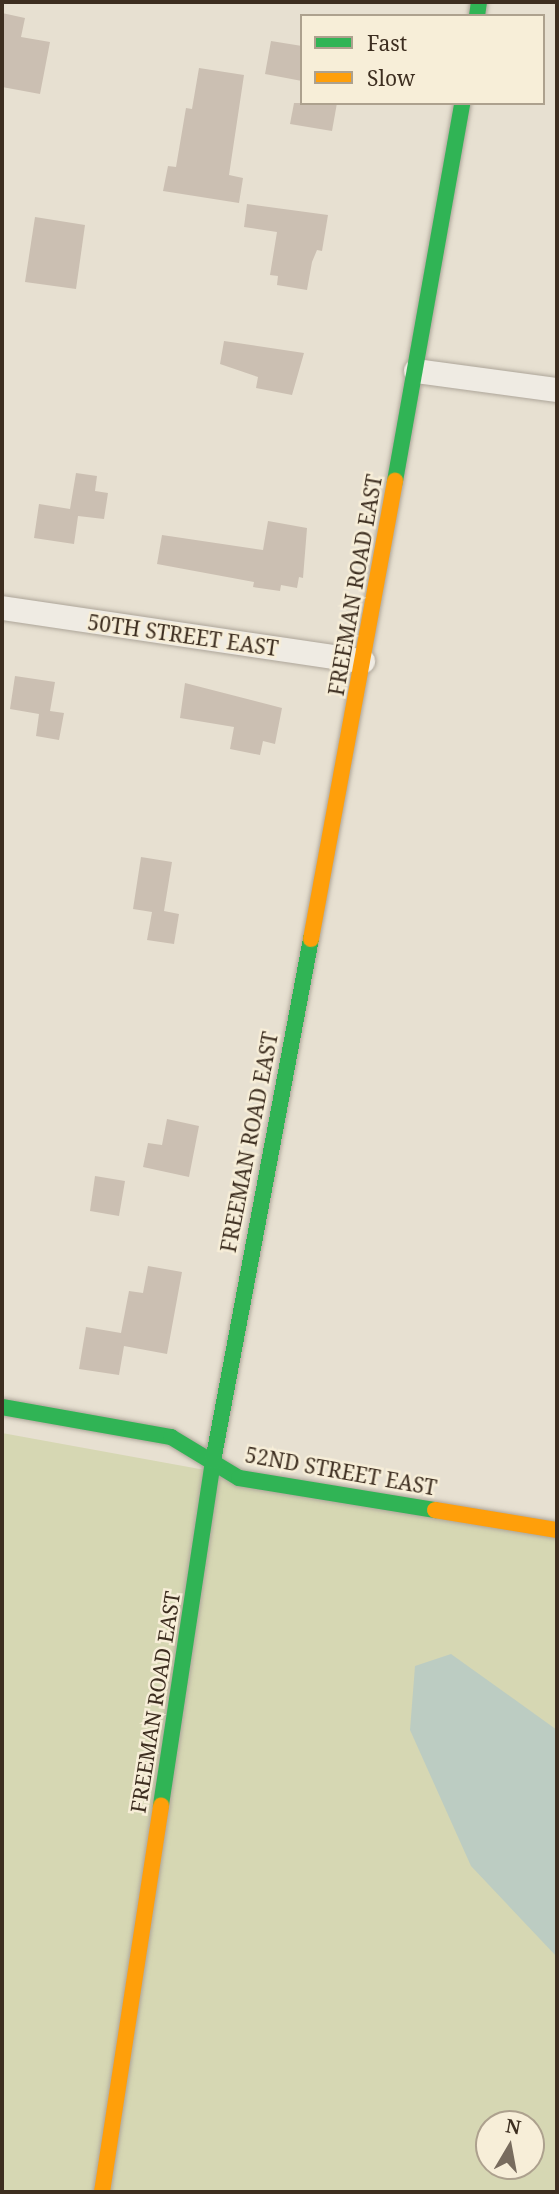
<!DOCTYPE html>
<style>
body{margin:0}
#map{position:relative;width:559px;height:2194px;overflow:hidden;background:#e7e0d1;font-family:"Noto Serif",serif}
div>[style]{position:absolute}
.green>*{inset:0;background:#d6d7b3}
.water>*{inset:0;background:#bcccc2}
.building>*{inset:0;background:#cbbfb2}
.roads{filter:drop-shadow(0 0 2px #ada599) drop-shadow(0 0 2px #ada599)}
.street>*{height:24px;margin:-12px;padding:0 12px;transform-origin:12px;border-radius:12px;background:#efebe3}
.fast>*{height:16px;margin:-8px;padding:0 8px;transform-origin:8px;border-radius:8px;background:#30b455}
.slow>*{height:16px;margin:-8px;padding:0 8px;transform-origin:8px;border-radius:8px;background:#ff9f0a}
span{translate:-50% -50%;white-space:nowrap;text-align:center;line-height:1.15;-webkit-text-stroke:5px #f7eed8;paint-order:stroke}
.street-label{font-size:21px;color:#3d2e20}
.frame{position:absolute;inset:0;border:4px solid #3d2e20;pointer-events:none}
.legend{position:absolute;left:300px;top:14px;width:245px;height:91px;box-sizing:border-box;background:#f7eed8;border:2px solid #ada18e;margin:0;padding:9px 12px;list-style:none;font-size:21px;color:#3d2e20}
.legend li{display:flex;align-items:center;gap:14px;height:35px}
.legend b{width:35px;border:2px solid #ada18e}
.north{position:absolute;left:475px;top:2110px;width:70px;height:70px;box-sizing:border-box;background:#f7eed8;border:2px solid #ada18e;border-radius:50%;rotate:10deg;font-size:19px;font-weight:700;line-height:28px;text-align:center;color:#3d2e20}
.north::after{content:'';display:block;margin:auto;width:24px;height:32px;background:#786c5e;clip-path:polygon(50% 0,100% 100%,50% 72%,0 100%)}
</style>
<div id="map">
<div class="green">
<i style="clip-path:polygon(evenodd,2px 1433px,557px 1534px,557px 2192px,2px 2192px,2px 1433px,489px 2124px,531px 2124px,531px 2166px,489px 2166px,489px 2124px)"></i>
</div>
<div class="water">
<i style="clip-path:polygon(451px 1654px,557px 1730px,557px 1957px,471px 1866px,410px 1730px,415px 1666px)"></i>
</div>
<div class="building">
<i style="clip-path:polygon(2px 13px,25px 18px,21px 37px,50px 42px,40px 94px,2px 87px)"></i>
<i style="clip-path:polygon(271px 41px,302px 46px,302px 81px,265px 74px)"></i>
<i style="clip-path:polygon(199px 68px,244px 75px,229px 175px,243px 178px,239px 203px,163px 191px,168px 166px,176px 167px,186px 108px,192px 109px)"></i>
<i style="clip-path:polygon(294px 103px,337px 103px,332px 131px,290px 124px)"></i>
<i style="clip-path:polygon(247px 204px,328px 215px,322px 251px,317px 250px,312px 262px,307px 290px,277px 285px,278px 276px,270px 275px,277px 232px,244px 227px)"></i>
<i style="clip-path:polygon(35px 217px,85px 225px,76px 289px,25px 282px)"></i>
<i style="clip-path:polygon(224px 341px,304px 353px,292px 395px,256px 388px,258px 377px,220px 364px)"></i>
<i style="clip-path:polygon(76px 473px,97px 476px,95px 491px,108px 493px,104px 519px,78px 516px,74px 544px,34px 538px,39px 504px,70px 509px)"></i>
<i style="clip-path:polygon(268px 521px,307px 528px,303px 578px,299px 577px,297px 588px,281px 585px,280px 591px,253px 587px,254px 582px,157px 564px,162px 535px,263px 550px)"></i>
<i style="clip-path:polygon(15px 676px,55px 682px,50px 711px,64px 713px,59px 740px,36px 736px,39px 714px,10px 709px)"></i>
<i style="clip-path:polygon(185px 683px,282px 708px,275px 744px,263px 741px,260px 755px,230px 749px,234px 727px,180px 718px)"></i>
<i style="clip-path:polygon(141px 857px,172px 862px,164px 911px,179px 914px,174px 944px,147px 940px,152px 912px,133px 909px)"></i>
<i style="clip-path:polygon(167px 1119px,199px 1126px,189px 1177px,143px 1167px,148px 1143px,162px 1145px)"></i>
<i style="clip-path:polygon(95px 1176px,125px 1181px,119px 1216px,90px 1211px)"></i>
<i style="clip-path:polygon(148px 1266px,182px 1272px,167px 1354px,124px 1346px,119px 1375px,79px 1369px,86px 1327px,121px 1333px,129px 1291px,143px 1293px)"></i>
</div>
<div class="roads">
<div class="street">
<i style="left:416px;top:371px;width:142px;rotate:7.7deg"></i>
<i style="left:2px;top:608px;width:365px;rotate:8.4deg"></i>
</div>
<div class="fast">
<i style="left:477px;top:16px;width:14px;rotate:-82deg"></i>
<i style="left:395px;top:481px;width:384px;rotate:-79.9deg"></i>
<i style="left:2px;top:1407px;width:172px;rotate:10.1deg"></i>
<i style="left:171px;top:1437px;width:79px;rotate:31.1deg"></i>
<i style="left:239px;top:1478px;width:199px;rotate:9.3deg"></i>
<i style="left:161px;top:1805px;width:348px;rotate:-81.4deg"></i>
<i style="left:213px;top:1461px;width:531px;rotate:-79.37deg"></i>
</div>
<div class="slow">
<i style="left:311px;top:939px;width:466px;rotate:-79.6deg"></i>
<i style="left:435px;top:1510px;width:124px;rotate:9.3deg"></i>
<i style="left:102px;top:2192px;width:391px;rotate:-81.3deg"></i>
</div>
</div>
<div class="street-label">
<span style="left:355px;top:585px;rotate:-80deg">FREEMAN ROAD EAST</span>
<span style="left:183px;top:635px;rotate:8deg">50TH STREET EAST</span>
<span style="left:249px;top:1142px;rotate:-79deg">FREEMAN ROAD EAST</span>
<span style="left:341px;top:1471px;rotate:10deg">52ND STREET EAST</span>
<span style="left:155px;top:1702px;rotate:-81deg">FREEMAN ROAD EAST</span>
</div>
<div class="frame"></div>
<ul class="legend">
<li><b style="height:9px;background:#30b455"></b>Fast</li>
<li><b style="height:9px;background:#ff9f0a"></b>Slow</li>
</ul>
<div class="north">N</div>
</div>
